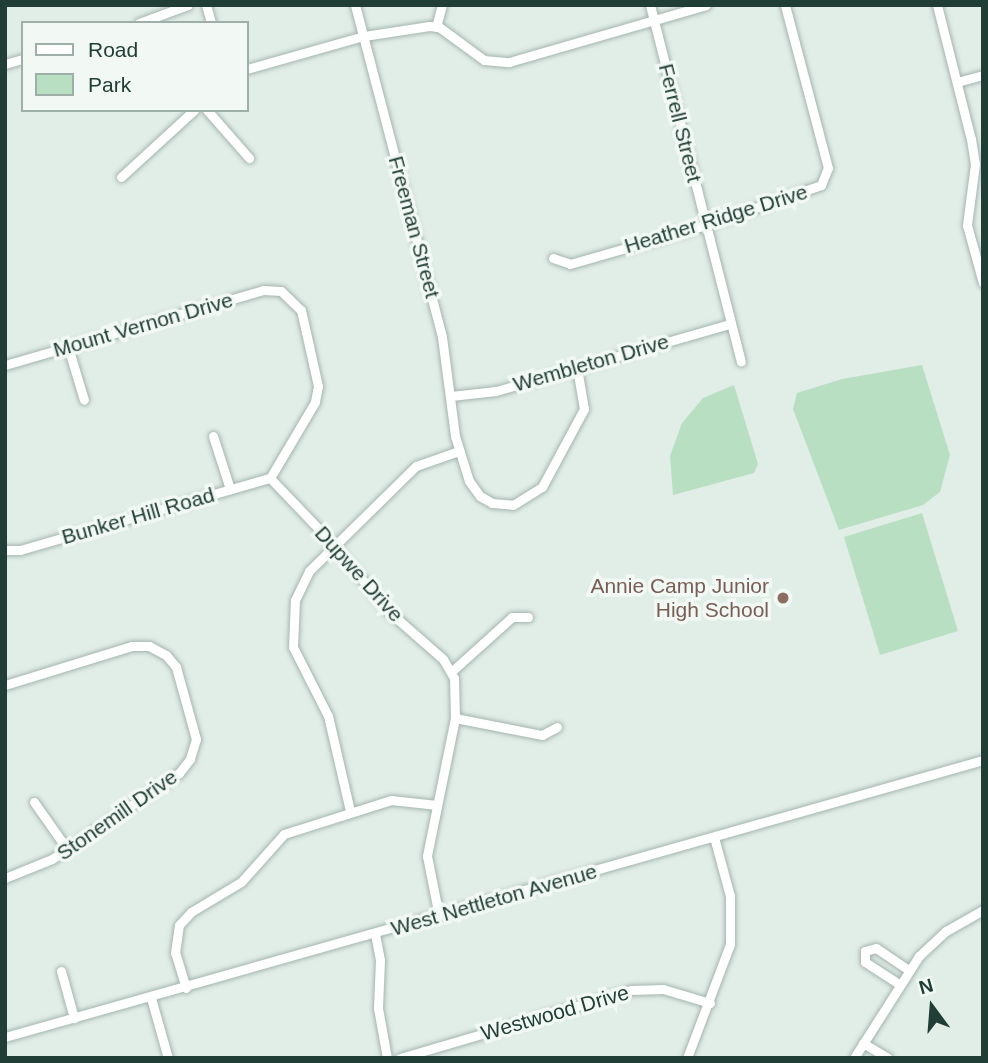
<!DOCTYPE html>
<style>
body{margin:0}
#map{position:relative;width:988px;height:1063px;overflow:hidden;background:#e1ede7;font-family:Arial,sans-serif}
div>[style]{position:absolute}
.green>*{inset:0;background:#b9dfc3}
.roads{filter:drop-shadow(0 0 2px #a4b5ae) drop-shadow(0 0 2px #a4b5ae)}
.minor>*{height:9px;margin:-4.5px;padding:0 4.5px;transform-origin:4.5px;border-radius:4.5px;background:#fff}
.dots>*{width:19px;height:19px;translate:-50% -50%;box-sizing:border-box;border:4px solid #f2f9f5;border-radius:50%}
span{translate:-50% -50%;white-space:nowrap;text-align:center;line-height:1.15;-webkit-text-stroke:7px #f2f9f5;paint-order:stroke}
.street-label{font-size:21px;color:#213e36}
.education-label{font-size:21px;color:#785e54}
.right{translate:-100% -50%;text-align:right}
.frame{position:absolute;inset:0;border:7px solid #213e36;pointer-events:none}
.legend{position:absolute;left:21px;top:21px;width:228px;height:91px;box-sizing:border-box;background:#f2f9f5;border:2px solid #9eaea9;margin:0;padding:9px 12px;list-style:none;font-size:21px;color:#213e36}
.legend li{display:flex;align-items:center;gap:14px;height:35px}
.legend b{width:35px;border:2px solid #9eaea9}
.north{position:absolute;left:897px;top:972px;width:70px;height:70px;-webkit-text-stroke:5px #f2f9f5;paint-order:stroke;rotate:344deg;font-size:19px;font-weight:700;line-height:28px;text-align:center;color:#213e36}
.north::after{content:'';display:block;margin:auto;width:24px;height:32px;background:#213e36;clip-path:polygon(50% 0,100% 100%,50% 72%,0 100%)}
</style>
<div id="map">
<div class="green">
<i style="clip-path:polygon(922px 365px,950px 455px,940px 492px,923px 505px,839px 530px,793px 409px,797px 393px,842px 379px)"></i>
<i style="clip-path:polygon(734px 385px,758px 464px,754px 473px,673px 495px,670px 456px,682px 423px,703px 398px)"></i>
<i style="clip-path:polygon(922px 513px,958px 631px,880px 655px,844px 537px)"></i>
</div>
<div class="roads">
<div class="minor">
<i style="left:206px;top:5px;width:19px;rotate:74deg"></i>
<i style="left:355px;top:5px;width:343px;rotate:75.3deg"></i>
<i style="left:442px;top:337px;width:100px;rotate:82.5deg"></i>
<i style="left:455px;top:436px;width:47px;rotate:72.7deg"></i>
<i style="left:469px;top:481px;width:19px;rotate:54deg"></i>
<i style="left:480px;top:496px;width:14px;rotate:30deg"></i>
<i style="left:492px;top:503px;width:21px;rotate:5deg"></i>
<i style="left:513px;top:505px;width:34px;rotate:-32deg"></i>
<i style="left:542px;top:487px;width:89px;rotate:-61.7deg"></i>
<i style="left:584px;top:409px;width:42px;rotate:-99.7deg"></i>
<i style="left:650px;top:5px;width:368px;rotate:75.7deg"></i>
<i style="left:937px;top:5px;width:138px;rotate:75.8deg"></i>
<i style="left:971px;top:139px;width:25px;rotate:81deg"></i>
<i style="left:975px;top:164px;width:62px;rotate:97.5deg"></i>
<i style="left:967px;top:225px;width:60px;rotate:74.6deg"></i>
<i style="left:139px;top:23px;width:52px;rotate:-20.2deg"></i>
<i style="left:436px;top:27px;width:23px;rotate:-75deg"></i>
<i style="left:5px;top:64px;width:19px;rotate:-16deg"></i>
<i style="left:247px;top:69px;width:122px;rotate:-15.8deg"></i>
<i style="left:364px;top:36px;width:66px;rotate:-8.7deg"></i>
<i style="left:429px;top:26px;width:10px;rotate:6deg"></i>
<i style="left:439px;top:27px;width:56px;rotate:36.3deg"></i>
<i style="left:484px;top:60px;width:25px;rotate:5deg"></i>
<i style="left:509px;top:62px;width:205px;rotate:-16.1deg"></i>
<i style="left:957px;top:82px;width:27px;rotate:-15deg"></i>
<i style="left:207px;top:110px;width:64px;rotate:48.8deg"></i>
<i style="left:121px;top:177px;width:99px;rotate:-42.5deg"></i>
<i style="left:553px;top:258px;width:18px;rotate:19deg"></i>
<i style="left:570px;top:264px;width:141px;rotate:-16deg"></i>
<i style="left:706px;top:225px;width:122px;rotate:-19.2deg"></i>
<i style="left:821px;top:185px;width:18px;rotate:-68deg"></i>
<i style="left:828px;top:168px;width:169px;rotate:-104.8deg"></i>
<i style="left:68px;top:347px;width:55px;rotate:73.2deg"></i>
<i style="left:5px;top:365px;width:269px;rotate:-16.2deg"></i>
<i style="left:263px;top:290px;width:18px;rotate:3deg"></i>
<i style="left:281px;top:291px;width:28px;rotate:44deg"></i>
<i style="left:301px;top:310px;width:78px;rotate:77.4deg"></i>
<i style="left:318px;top:386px;width:16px;rotate:101deg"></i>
<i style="left:315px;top:402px;width:88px;rotate:120.6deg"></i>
<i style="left:451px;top:396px;width:45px;rotate:-6.3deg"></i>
<i style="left:496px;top:391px;width:243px;rotate:-16deg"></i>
<i style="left:213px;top:436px;width:56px;rotate:72.2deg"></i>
<i style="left:270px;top:478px;width:94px;rotate:46.3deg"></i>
<i style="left:335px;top:546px;width:82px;rotate:50.9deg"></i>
<i style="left:387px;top:610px;width:74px;rotate:41.2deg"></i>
<i style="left:443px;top:659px;width:22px;rotate:60deg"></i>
<i style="left:454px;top:678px;width:40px;rotate:88.6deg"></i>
<i style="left:455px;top:718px;width:141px;rotate:101.5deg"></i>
<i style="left:427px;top:856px;width:61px;rotate:78.7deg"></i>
<i style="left:5px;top:550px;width:15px"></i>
<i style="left:20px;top:550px;width:260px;rotate:-16.1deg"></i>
<i style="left:451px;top:672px;width:82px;rotate:-42deg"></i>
<i style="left:512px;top:617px;width:16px"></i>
<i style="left:5px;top:685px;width:133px;rotate:-17.1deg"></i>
<i style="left:132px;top:646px;width:17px"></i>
<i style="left:149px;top:646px;width:19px;rotate:28deg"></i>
<i style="left:166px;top:655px;width:16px;rotate:50deg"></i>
<i style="left:176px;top:667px;width:75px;rotate:74.5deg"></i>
<i style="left:196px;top:739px;width:21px;rotate:107deg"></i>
<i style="left:190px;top:759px;width:18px;rotate:128deg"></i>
<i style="left:179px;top:773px;width:153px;rotate:145.9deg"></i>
<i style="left:52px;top:859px;width:51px;rotate:158deg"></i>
<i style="left:455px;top:718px;width:89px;rotate:11.1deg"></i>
<i style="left:542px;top:735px;width:17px;rotate:-28deg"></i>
<i style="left:34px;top:802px;width:57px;rotate:54.9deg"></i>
<i style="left:350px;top:811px;width:98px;rotate:-103deg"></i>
<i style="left:328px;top:716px;width:77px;rotate:-116.9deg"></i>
<i style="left:293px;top:647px;width:47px;rotate:-87.6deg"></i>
<i style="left:295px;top:600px;width:32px;rotate:-64deg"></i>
<i style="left:309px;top:571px;width:150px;rotate:-44.5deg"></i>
<i style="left:416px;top:466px;width:46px;rotate:-19.2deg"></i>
<i style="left:375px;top:934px;width:26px;rotate:79deg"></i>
<i style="left:380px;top:960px;width:48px;rotate:92.4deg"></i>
<i style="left:378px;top:1008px;width:51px;rotate:79.8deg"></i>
<i style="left:61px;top:971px;width:49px;rotate:74.5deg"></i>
<i style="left:899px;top:984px;width:40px;rotate:-147.1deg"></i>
<i style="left:865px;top:962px;width:11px;rotate:-90deg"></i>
<i style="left:865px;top:951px;width:11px;rotate:-15deg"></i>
<i style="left:876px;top:948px;width:40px;rotate:34deg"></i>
<i style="left:186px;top:988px;width:37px;rotate:-107deg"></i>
<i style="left:175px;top:953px;width:28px;rotate:-82deg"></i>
<i style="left:179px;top:925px;width:18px;rotate:-47deg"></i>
<i style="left:191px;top:912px;width:58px;rotate:-31deg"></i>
<i style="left:241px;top:882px;width:64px;rotate:-48.1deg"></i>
<i style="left:284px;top:834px;width:112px;rotate:-17.6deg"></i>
<i style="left:391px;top:800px;width:46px;rotate:6.2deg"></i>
<i style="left:151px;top:998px;width:62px;rotate:74.2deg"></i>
<i style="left:5px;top:1037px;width:1016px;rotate:-15.81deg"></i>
<i style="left:863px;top:1043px;width:29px;rotate:31deg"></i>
<i style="left:400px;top:1058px;width:241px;rotate:-16.4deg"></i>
<i style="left:631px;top:990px;width:32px;rotate:-2deg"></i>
<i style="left:663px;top:989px;width:49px;rotate:16.6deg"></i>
<i style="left:687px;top:1058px;width:122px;rotate:-69.3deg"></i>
<i style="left:730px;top:944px;width:48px;rotate:-90deg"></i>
<i style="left:730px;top:896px;width:61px;rotate:-105.2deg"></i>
<i style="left:854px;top:1058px;width:121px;rotate:-57.5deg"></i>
<i style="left:919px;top:956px;width:37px;rotate:-43deg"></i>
<i style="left:946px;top:931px;width:43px;rotate:-29.6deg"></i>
</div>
</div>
<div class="dots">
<i style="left:783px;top:598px;background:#8d6e63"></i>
</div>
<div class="street-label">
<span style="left:680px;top:123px;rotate:76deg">Ferrell Street</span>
<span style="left:716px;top:219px;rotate:-17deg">Heather Ridge Drive</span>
<span style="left:414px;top:227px;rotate:75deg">Freeman Street</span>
<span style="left:143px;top:325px;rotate:-16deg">Mount Vernon Drive</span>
<span style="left:591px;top:363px;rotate:-16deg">Wembleton Drive</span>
<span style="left:138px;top:516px;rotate:-16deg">Bunker Hill Road</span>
<span style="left:359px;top:574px;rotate:48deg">Dupwe Drive</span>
<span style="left:117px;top:815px;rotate:-35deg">Stonemill Drive</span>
<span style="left:494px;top:900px;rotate:-16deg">West Nettleton Avenue</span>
<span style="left:555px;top:1013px;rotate:-16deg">Westwood Drive</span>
</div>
<div class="education-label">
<span class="right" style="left:769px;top:598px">Annie Camp Junior<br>High School</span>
</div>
<div class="frame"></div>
<ul class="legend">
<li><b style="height:9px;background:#fff"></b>Road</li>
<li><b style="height:19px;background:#b9dfc3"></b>Park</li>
</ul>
<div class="north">N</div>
</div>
